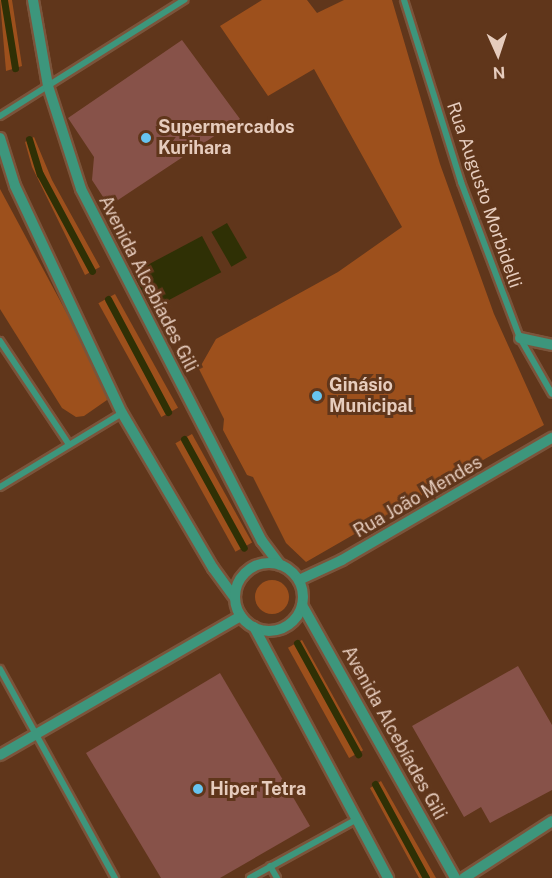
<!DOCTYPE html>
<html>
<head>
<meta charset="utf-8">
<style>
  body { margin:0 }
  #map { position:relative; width:552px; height:878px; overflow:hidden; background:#60361b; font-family:"Public Sans",sans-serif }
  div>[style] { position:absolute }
  .green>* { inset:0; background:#9d501c; transform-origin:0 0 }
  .round { border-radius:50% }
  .water>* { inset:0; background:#2f3005; transform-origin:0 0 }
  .stream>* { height:7px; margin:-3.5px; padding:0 3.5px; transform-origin:3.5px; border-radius:3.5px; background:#2f3005 }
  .building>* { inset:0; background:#875249 }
  .roads { filter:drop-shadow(2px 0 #7b543b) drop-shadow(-2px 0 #7b543b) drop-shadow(0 2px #7b543b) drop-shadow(0 -2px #7b543b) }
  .minor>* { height:6px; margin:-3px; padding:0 3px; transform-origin:3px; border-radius:3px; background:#3d967c }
  .tertiary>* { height:10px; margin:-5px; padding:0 5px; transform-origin:5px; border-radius:5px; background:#3d967c }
  .tertiary>.ring { margin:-5px; padding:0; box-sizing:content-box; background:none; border:10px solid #3d967c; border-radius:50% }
  .dots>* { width:16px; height:16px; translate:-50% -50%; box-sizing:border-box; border:3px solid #60361b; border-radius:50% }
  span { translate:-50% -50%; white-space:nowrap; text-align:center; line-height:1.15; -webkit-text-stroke:6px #60361b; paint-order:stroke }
  .poi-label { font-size:18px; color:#e6ccbd; font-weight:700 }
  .left { translate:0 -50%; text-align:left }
  .street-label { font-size:18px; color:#e6ccbd }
  .north { position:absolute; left:468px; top:24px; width:60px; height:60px; -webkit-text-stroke:4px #60361b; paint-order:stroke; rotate:177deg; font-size:16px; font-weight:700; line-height:24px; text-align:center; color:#e6ccbd }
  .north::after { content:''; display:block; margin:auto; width:21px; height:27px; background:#e6ccbd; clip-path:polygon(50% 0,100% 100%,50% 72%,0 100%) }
</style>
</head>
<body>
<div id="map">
  <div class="green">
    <i style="clip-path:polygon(0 0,12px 0,22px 66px,6px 71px)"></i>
    <i style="clip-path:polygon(262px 0,307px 0,317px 13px,344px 0,392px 0,440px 164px,494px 314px,544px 425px,306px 562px,286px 543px,253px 477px,247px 475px,223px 430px,224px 419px,199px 369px,216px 339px,338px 272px,402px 227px,314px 69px,268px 96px,220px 26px)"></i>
    <i style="clip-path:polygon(34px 137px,52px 180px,100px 267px,85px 275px,32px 167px,25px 142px)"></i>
    <i style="clip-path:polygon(0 189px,106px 386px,107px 400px,84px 416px,76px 417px,62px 408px,0 309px)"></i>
    <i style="left:115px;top:294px;width:130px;height:19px;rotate:61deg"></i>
    <i style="left:192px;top:434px;width:124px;height:19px;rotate:61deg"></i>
    <i class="round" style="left:255px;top:580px;width:34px;height:34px"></i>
    <i style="left:302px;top:640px;width:126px;height:16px;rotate:61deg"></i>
    <i style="clip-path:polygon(381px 781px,436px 878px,419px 878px,370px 788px)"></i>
  </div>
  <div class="water">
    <i style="left:227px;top:223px;width:40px;height:18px;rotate:60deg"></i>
    <i style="left:202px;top:236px;width:41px;height:80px;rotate:62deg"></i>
  </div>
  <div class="stream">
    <i style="left:4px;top:0;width:69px;rotate:80.8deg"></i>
    <i style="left:29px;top:139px;width:37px;rotate:73deg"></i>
    <i style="left:40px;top:174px;width:110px;rotate:61.8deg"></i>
    <i style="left:108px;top:299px;width:128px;rotate:62deg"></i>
    <i style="left:184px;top:439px;width:124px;rotate:61.2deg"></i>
    <i style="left:297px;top:643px;width:127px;rotate:61.2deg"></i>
    <i style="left:375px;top:784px;width:107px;rotate:61.5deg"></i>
  </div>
  <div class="building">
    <i style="clip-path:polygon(182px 40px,240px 119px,109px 206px,92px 180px,94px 157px,68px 118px)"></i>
    <i style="clip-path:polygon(518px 666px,552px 725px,552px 790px,490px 823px,481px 807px,464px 817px,412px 726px)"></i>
    <i style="clip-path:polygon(220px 673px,310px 826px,220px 878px,161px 878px,86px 753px)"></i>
  </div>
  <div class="roads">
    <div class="minor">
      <i style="left:404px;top:0;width:191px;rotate:72.6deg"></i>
      <i style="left:461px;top:182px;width:167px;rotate:69.3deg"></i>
      <i style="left:520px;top:338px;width:64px;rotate:60.3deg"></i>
      <i style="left:0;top:116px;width:218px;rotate:-32.2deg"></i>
      <i style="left:0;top:341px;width:123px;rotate:56.3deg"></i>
      <i style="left:0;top:487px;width:143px;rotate:-31.2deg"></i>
      <i style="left:0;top:669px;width:239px;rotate:61.2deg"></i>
      <i style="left:270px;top:866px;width:14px;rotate:60deg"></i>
      <i style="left:250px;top:878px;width:120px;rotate:-28.9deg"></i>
    </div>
    <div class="tertiary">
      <i style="left:33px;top:0;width:87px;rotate:80.1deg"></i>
      <i style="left:48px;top:86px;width:108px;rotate:72.2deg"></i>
      <i style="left:81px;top:189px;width:396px;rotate:62.8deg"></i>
      <i style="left:262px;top:541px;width:30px;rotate:53deg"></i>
      <i style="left:0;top:138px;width:50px;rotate:72.6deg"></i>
      <i style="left:15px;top:186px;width:251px;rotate:64.8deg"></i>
      <i style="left:122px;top:413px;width:180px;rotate:59.6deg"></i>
      <i style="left:213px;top:568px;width:37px;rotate:54deg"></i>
      <i style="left:520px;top:338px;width:33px;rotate:12deg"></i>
      <i class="ring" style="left:235px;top:563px;width:58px;height:58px"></i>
      <i style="left:299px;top:580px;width:47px;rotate:-24.9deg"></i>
      <i style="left:342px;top:560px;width:243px;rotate:-30.2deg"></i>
      <i style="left:302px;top:605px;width:313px;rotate:60.7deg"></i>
      <i style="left:254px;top:627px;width:285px;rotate:61.9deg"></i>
      <i style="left:0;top:755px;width:278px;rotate:-30deg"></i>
      <i style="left:464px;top:878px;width:105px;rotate:-32.9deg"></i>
    </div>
  </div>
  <div class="dots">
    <i style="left:146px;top:138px;background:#67c4f0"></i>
    <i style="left:317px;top:396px;background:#67c4f0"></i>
    <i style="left:198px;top:789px;background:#67c4f0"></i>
  </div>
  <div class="poi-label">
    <span class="left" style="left:158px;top:138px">Supermercados<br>Kurihara</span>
    <span class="left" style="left:329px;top:396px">Ginásio<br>Municipal</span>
    <span class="left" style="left:210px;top:789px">Hiper Tetra</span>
  </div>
  <div class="street-label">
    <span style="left:484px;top:195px;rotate:71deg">Rua Augusto Morbidelli</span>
    <span style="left:148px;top:284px;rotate:63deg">Avenida Alcebíades Gili</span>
    <span style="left:418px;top:497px;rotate:-30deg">Rua João Mendes</span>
    <span style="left:394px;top:733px;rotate:61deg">Avenida Alcebíades Gili</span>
  </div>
  <div class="north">N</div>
</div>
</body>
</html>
